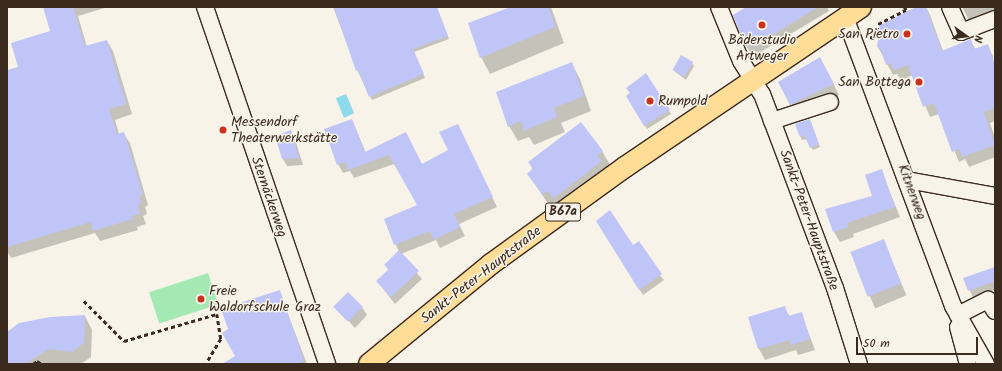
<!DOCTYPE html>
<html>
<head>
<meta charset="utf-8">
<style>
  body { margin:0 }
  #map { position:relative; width:1002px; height:371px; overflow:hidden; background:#f7f3e8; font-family:Kalam,sans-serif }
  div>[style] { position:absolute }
  .green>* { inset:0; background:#a4e8b3; transform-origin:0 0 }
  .water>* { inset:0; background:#8ddaed; transform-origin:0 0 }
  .shadow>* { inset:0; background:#0003; transform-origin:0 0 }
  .building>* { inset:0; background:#bfc5f7; transform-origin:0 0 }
  .path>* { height:2.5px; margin-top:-1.25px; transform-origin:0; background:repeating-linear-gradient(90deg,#3b2a1e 0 4px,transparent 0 7px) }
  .roads { filter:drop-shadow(1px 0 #3b2a1e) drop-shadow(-1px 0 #3b2a1e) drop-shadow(0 1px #3b2a1e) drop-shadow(0 -1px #3b2a1e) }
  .minor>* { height:16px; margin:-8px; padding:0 8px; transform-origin:8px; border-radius:8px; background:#f7f3e8 }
  .major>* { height:20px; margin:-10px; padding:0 10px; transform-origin:10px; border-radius:10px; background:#ffdd96 }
  .dots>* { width:11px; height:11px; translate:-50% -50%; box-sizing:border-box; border:2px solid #f7f3e8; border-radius:50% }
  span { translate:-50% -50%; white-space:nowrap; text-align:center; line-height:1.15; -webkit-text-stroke:3px #f7f3e8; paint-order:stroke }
  .shield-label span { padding:1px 3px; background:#f7f3e8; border:1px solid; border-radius:3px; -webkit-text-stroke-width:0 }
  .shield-label { font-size:13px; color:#3b2a1e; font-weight:700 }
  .poi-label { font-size:14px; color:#3b2a1e }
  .right { translate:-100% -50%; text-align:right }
  .left { translate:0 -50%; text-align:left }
  .street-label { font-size:14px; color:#3b2a1e }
  .frame { position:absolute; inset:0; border:8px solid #3b2a1e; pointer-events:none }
  .north { position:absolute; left:946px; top:16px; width:40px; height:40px; -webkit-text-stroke:3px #f7f3e8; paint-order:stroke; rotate:104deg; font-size:11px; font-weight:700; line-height:16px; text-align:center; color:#3b2a1e }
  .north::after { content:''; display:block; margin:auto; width:14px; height:18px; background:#3b2a1e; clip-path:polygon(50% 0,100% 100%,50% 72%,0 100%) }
  .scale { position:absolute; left:856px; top:337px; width:122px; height:18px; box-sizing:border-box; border:2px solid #3b2a1e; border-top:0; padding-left:5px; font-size:12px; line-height:14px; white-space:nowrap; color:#3b2a1e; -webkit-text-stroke:3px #f7f3e8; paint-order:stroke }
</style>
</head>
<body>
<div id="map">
  <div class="green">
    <i style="left:208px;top:273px;width:33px;height:62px;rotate:72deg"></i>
  </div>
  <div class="water">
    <i style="left:346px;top:94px;width:21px;height:11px;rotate:67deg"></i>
  </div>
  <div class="shadow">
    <i style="clip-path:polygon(44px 7px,108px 7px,78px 16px,87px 47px,107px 41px,113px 51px,132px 114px,115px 120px,119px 134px,123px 133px,130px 143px,148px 205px,145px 207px,147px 214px,143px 216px,146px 224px,137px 227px,138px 230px,100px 241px,95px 233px,11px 258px,7px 251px,7px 71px,20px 67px,51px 32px)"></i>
    <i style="clip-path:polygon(333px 7px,436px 7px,449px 39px,414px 52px,425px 78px,372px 100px,357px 70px)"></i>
    <i style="clip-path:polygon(511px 7px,551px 7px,564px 43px,490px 74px,481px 57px)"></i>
    <i style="clip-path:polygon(748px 7px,827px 7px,829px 11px,759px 53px,750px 52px,745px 44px)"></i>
    <i style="clip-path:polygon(918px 7px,926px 7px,930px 15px,943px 51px,970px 40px,976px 50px,987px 45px,993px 56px,995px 121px,990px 123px,995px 138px,995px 157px,969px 167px,965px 159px,959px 162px,939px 114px,930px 117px,913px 75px,901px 80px,897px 74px,893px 75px,878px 47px)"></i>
    <i style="clip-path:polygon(962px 7px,995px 7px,995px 11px,970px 22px)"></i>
    <i style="clip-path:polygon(692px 63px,694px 66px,686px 80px,673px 70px)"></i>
    <i style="clip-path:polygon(572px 64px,580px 79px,591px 111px,561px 123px,565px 132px,534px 145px,529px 137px,518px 141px,509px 126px)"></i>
    <i style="clip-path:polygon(826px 69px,839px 95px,797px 115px,780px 82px)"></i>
    <i style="clip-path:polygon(645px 74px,671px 114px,647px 129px,627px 96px)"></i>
    <i style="clip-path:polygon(352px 120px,366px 153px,405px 133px,422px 165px,449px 151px,462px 134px,497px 207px,459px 224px,465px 236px,440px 248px,436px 240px,401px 254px,422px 279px,395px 304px,377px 281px,389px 271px,385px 265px,399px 252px,385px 219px,419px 206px,394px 164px,354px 178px,350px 171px,343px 173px,338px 164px)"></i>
    <i style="clip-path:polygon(811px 123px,820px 147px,813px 150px,807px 139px,802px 140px,796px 125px)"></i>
    <i style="clip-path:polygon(290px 131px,295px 139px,303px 165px,287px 166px,283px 159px)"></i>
    <i style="clip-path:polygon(602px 151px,612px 168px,553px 211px,528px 174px,533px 170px,529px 162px)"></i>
    <i style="clip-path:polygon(881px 170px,900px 217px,853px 234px,854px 237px,840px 242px,834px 232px,873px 196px)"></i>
    <i style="clip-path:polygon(597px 221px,633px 246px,664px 280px,643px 295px)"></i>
    <i style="left:883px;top:240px;width:60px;height:34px;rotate:67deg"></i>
    <i style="clip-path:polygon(995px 268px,995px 290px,973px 298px,965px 279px)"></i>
    <i style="clip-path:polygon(279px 291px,307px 364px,224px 364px,236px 356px)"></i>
    <i style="clip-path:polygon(336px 307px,362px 307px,367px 315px,355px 328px)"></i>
    <i style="clip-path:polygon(784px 307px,790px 317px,801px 313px,815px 350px,798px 355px,796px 350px,765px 360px,759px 349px,750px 317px)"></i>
    <i style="clip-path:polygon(85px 316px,92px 330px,91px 357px,81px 364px,7px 364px,7px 333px)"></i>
  </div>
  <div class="building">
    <i style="clip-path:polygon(43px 7px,73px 7px,85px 46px,107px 40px,126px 104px,109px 109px,117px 134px,124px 132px,143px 194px,139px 197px,141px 203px,138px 205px,140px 214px,132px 216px,133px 219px,93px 231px,91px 222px,7px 247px,7px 70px,18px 67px,11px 43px,50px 31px)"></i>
    <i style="clip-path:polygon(334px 7px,437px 7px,448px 36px,413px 49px,424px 74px,369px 97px,358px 70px,356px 71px)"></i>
    <i style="clip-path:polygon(511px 7px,549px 7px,555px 27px,480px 58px,468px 23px)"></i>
    <i style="clip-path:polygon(746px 7px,818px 7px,755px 46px,745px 45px,733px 15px)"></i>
    <i style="clip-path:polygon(916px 7px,926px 7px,942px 51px,971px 39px,974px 49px,988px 44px,995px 65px,995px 108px,984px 112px,995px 145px,962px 157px,960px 149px,952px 152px,934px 103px,923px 107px,908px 65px,894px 70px,891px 63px,886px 65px,880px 48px,877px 47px,880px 25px)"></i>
    <i style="left:681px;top:55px;width:14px;height:17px;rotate:30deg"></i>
    <i style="clip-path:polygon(820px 57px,834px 84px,790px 105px,778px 82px)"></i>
    <i style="clip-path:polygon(572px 62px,584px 96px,554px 108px,557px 117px,524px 131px,521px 121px,508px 127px,496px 92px)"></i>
    <i style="clip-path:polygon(646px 73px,670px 110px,644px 126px,626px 96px,630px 93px,626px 88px)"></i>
    <i style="clip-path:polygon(352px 119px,365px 152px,406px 132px,422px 164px,448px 150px,439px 132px,458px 124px,493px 197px,454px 214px,460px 227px,434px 240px,430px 231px,394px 245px,384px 219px,417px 205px,389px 155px,348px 170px,345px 162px,337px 165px,324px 129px)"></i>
    <i style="clip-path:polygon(810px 119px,819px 144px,810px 148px,804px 135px,800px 137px,795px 124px)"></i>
    <i style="clip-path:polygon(581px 122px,603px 151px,597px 155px,602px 161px,554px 198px,547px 191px,543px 195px,527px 174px,533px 168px,528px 162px)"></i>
    <i style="clip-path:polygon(291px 130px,299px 158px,282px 159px,275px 136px)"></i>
    <i style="clip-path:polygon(882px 169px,895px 207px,847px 223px,849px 227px,833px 232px,825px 209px,872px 196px,865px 175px)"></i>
    <i style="clip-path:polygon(610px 210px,633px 245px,639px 241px,662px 274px,639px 290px,596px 221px)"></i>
    <i style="left:884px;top:239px;width:48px;height:36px;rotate:69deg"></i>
    <i style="clip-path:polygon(399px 250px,419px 271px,391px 297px,376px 281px,389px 269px,384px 265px)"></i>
    <i style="clip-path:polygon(995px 267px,995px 281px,968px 291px,963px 278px)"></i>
    <i style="clip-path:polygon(280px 290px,304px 361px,296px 364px,222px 364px,235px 356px,222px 333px,228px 329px,221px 309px)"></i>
    <i style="left:348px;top:292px;width:21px;height:21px;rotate:45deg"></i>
    <i style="clip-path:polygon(785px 306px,788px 316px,802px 312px,810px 339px,791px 345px,790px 340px,758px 349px,748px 317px)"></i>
    <i style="clip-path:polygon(85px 315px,84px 343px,72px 352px,49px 349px,25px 364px,7px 364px,7px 332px,19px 323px,50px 317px)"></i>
  </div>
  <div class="path">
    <i style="left:870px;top:37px;width:5px;rotate:11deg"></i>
    <i style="left:875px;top:38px;width:14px;rotate:-78deg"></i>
    <i style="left:878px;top:24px;width:31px;rotate:-27deg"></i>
    <i style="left:906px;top:10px;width:4px;rotate:-124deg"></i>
    <i style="left:84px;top:301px;width:57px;rotate:45deg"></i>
    <i style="left:124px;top:341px;width:97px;rotate:-16.2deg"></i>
    <i style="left:217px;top:314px;width:25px;rotate:81deg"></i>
    <i style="left:221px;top:339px;width:29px;rotate:121deg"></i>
    <i style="left:33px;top:364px;width:5px;rotate:-37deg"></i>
    <i style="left:37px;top:361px;width:6px;rotate:31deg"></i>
  </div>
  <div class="roads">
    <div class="minor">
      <i style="left:205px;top:7px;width:377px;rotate:71.1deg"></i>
      <i style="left:719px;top:7px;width:58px;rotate:67.8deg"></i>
      <i style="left:741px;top:61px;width:39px;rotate:58deg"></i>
      <i style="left:762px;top:94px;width:207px;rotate:69.4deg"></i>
      <i style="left:835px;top:288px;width:80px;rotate:72.5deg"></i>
      <i style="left:950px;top:7px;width:27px;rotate:66deg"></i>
      <i style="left:961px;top:32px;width:36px;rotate:-21deg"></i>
      <i style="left:845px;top:17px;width:309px;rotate:69.5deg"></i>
      <i style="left:953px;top:306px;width:67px;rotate:60.4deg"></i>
      <i style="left:772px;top:121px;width:61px;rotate:-18.1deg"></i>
      <i style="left:907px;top:180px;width:89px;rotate:10.3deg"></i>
      <i style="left:958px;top:315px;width:34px;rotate:-27deg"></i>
      <i style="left:988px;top:300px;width:13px;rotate:58deg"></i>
      <i style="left:958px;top:327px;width:38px;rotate:75deg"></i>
    </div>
    <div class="major">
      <i style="left:369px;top:364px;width:158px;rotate:-39.3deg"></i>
      <i style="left:491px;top:264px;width:165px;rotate:-35.9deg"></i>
      <i style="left:625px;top:167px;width:285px;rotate:-34.1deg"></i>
    </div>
  </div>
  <div class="dots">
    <i style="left:762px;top:25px;background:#c8321e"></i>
    <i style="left:907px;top:34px;background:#c8321e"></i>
    <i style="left:919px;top:82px;background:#c8321e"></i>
    <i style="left:650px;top:101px;background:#c8321e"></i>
    <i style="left:223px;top:130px;background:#c8321e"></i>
    <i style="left:201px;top:299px;background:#c8321e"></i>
  </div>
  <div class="shield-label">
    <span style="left:563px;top:212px">B67a</span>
  </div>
  <div class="poi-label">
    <span class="right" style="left:899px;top:34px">San Pietro</span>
    <span style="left:762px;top:48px">Bäderstudio<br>Artweger</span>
    <span class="right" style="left:911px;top:82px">San Bottega</span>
    <span class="left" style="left:658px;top:101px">Rumpold</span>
    <span class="left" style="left:231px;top:130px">Messendorf<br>Theaterwerkstätte</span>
    <span class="left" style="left:209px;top:299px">Freie<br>Waldorfschule Graz</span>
  </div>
  <div class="street-label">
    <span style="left:912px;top:192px;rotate:70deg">Kitnerweg</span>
    <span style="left:269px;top:197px;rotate:71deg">Sternäckerweg</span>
    <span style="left:809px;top:220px;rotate:70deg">Sankt-Peter-Hauptstraße</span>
    <span style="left:481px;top:275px;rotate:-38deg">Sankt-Peter-Hauptstraße</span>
  </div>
  <div class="frame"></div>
  <div class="north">N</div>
  <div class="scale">50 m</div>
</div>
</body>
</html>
